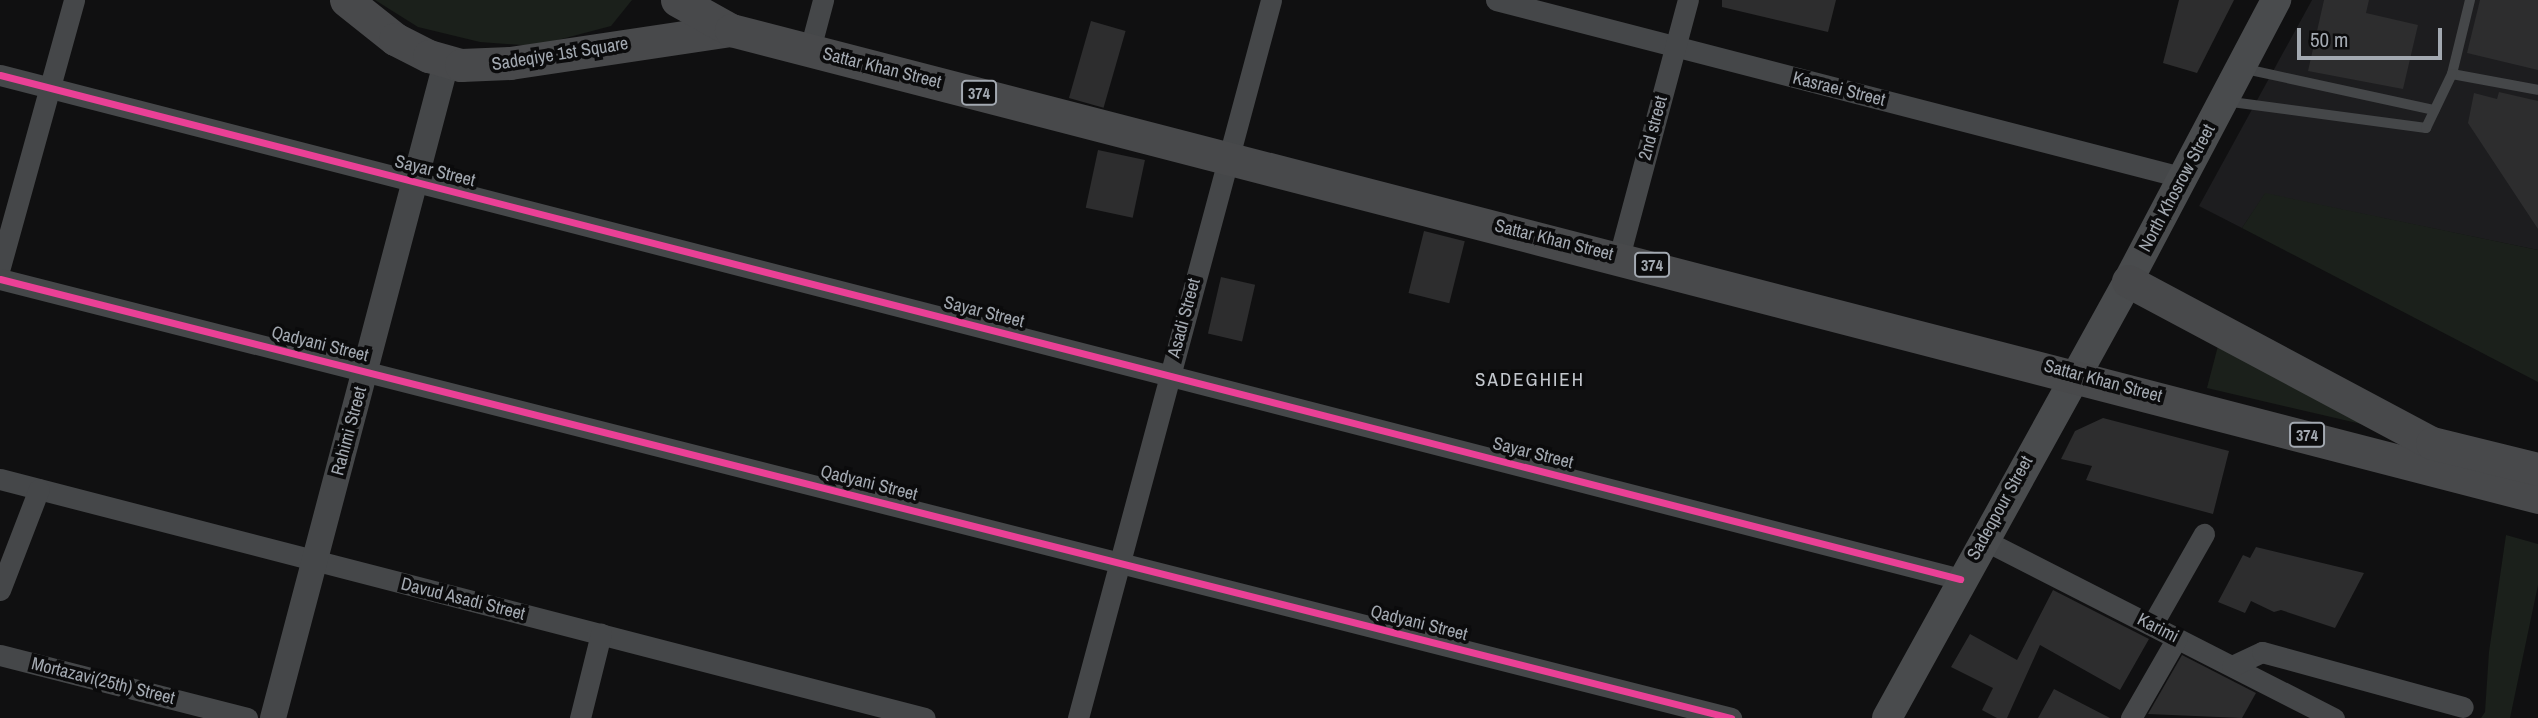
<!DOCTYPE html>
<html>
<head>
<meta charset="utf-8">
<style>
  body { margin:0 }
  #map { position:relative; width:2538px; height:718px; overflow:hidden; background:#101011; font-family:"Archivo Narrow",sans-serif }
  div>[style] { position:absolute }
  .built>* { inset:0; background:#1d1d1f }
  .green>* { inset:0; background:#1b201b }
  .building>* { inset:0; background:#2d2d2e; transform-origin:0 0 }
  .service>* { height:10px; margin:-5px; padding:0 5px; transform-origin:5px; border-radius:5px; background:#454749 }
  .minor>* { height:21px; margin:-10.5px; padding:0 10.5px; transform-origin:10.5px; border-radius:10.5px; background:#454749 }
  .tertiary>* { height:26px; margin:-13px; padding:0 13px; transform-origin:13px; border-radius:13px; background:#454749 }
  .secondary>* { height:30px; margin:-15px; padding:0 15px; transform-origin:15px; border-radius:15px; background:#494b4d }
  .primary>* { height:33px; margin:-16.5px; padding:0 16.5px; transform-origin:16.5px; border-radius:16.5px; background:#48494b }
  .cycleway>* { height:7px; margin:-3.5px; padding:0 3.5px; transform-origin:3.5px; border-radius:3.5px; background:#ea4096 }
  span { translate:-50% -50%; white-space:nowrap; text-align:center; line-height:1.15; -webkit-text-stroke:7px #0b0b0c; paint-order:stroke }
  .shield-label span { padding:2px 5px; background:#0b0b0c; border:2px solid; border-radius:5px; -webkit-text-stroke-width:0 }
  .shield-label { font-size:16px; color:#a3a9b1; font-weight:700 }
  .street-label { font-size:18px; color:#a3a9b1 }
  .neighbourhood-label { font-size:19px; color:#c3c7cd; letter-spacing:2px }
  .scale { position:absolute; left:2297px; top:28px; width:145px; height:32px; box-sizing:border-box; border:4px solid #a3a9b1; border-top:0; padding-left:9px; font-size:21px; line-height:24px; white-space:nowrap; color:#a3a9b1; -webkit-text-stroke:5px #0b0b0c; paint-order:stroke }
</style>
</head>
<body>
<div id="map">
  <div class="built">
    <i style="clip-path:polygon(2312px 0,2538px 0,2538px 250px,2265px 194px,2242px 228px,2199px 206px)"></i>
  </div>
  <div class="green">
    <i style="clip-path:polygon(375px 0,632px 0,611px 26px,535px 46px,480px 42px,418px 27px)"></i>
    <i style="clip-path:polygon(2265px 193px,2538px 250px,2538px 382px,2242px 228px)"></i>
    <i style="clip-path:polygon(2218px 346px,2370px 426px,2207px 388px)"></i>
    <i style="clip-path:polygon(2506px 535px,2538px 544px,2538px 585px,2510px 718px,2481px 718px,2485px 712px,2489px 652px)"></i>
  </div>
  <div class="building">
    <i style="clip-path:polygon(1722px 0,1836px 0,1828px 32px,1722px 7px)"></i>
    <i style="clip-path:polygon(2179px 0,2234px 0,2197px 73px,2163px 63px)"></i>
    <i style="clip-path:polygon(2324px 0,2369px 0,2366px 13px,2418px 25px,2403px 89px,2308px 71px)"></i>
    <i style="clip-path:polygon(2480px 0,2538px 0,2538px 70px,2467px 53px)"></i>
    <i style="left:1091px;top:21px;width:36px;height:80px;rotate:16deg"></i>
    <i style="clip-path:polygon(2499px 92px,2538px 101px,2538px 229px,2468px 123px,2474px 93px,2497px 99px)"></i>
    <i style="left:1098px;top:150px;width:48px;height:59px;rotate:12deg"></i>
    <i style="left:1424px;top:231px;width:42px;height:64px;rotate:14deg"></i>
    <i style="left:1221px;top:277px;width:35px;height:58px;rotate:13deg"></i>
    <i style="clip-path:polygon(2103px 418px,2229px 451px,2213px 514px,2086px 480px,2092px 466px,2061px 459px,2075px 431px)"></i>
    <i style="clip-path:polygon(2256px 547px,2364px 573px,2335px 628px,2281px 610px,2274px 612px,2251px 601px,2245px 613px,2218px 602px,2243px 555px,2250px 558px)"></i>
    <i style="clip-path:polygon(2053px 590px,2149px 639px,2120px 690px,2040px 645px,2007px 718px,1997px 718px,1982px 710px,1993px 688px,1951px 667px,1970px 634px,2017px 660px)"></i>
    <i style="clip-path:polygon(2182px 655px,2256px 693px,2242px 718px,2148px 714px)"></i>
    <i style="clip-path:polygon(2054px 689px,2079px 702px,2110px 718px,2038px 718px)"></i>
  </div>
  <div class="service">
    <i style="left:2470px;top:0;width:76px;rotate:103.7deg"></i>
    <i style="left:2452px;top:74px;width:87px;rotate:10.5deg"></i>
    <i style="left:2241px;top:68px;width:198px;rotate:12.3deg"></i>
    <i style="left:2224px;top:101px;width:204px;rotate:7.6deg"></i>
    <i style="left:2426px;top:128px;width:60px;rotate:-64.3deg"></i>
  </div>
  <div class="minor">
    <i style="left:1496px;top:0;width:707px;rotate:14.49deg"></i>
    <i style="left:810px;top:49px;width:51px;rotate:-75.1deg"></i>
    <i style="left:0;top:75px;width:2024px;rotate:14.42deg"></i>
    <i style="left:1619px;top:257px;width:266px;rotate:-75deg"></i>
    <i style="left:0;top:267px;width:277px;rotate:-74.5deg"></i>
    <i style="left:0;top:279px;width:1786px;rotate:14.23deg"></i>
    <i style="left:0;top:479px;width:955px;rotate:14.49deg"></i>
    <i style="left:1982px;top:539px;width:395px;rotate:27deg"></i>
    <i style="left:0;top:590px;width:108px;rotate:-68.9deg"></i>
    <i style="left:2152px;top:625px;width:105px;rotate:-60.3deg"></i>
    <i style="left:0;top:655px;width:255px;rotate:14.3deg"></i>
    <i style="left:2232px;top:666px;width:33px;rotate:-25deg"></i>
    <i style="left:2262px;top:652px;width:208px;rotate:15.3deg"></i>
    <i style="left:580px;top:718px;width:87px;rotate:-76deg"></i>
    <i style="left:1078px;top:718px;width:743px;rotate:-74.95deg"></i>
    <i style="left:2131px;top:718px;width:92px;rotate:-60.1deg"></i>
  </div>
  <div class="tertiary">
    <i style="left:273px;top:718px;width:677px;rotate:-75.2deg"></i>
  </div>
  <div class="secondary">
    <i style="left:1887px;top:718px;width:499px;rotate:-61.1deg"></i>
    <i style="left:2128px;top:281px;width:318px;rotate:-62.2deg"></i>
  </div>
  <div class="primary">
    <i style="left:346px;top:0;width:63px;rotate:38.5deg"></i>
    <i style="left:395px;top:39px;width:38px;rotate:27deg"></i>
    <i style="left:429px;top:56px;width:33px;rotate:16deg"></i>
    <i style="left:461px;top:65px;width:49px;rotate:-2.3deg"></i>
    <i style="left:510px;top:63px;width:223px;rotate:-8.5deg"></i>
    <i style="left:677px;top:0;width:62px;rotate:29.1deg"></i>
    <i style="left:731px;top:30px;width:1866px;rotate:14.49deg"></i>
    <i style="left:2128px;top:281px;width:344px;rotate:28.1deg"></i>
    <i style="left:2432px;top:443px;width:109px;rotate:13.8deg"></i>
  </div>
  <div class="cycleway">
    <i style="left:0;top:75px;width:2024px;rotate:14.42deg"></i>
    <i style="left:0;top:279px;width:1786px;rotate:14.23deg"></i>
  </div>
  <div class="shield-label">
    <span style="left:979px;top:93px">374</span>
    <span style="left:1652px;top:265px">374</span>
    <span style="left:2307px;top:435px">374</span>
  </div>
  <div class="street-label">
    <span style="left:560px;top:54px;rotate:-9deg">Sadeqiye 1st Square</span>
    <span style="left:882px;top:68px;rotate:14deg">Sattar Khan Street</span>
    <span style="left:1839px;top:89px;rotate:14deg">Kasraei Street</span>
    <span style="left:1653px;top:128px;rotate:-75deg">2nd street</span>
    <span style="left:435px;top:171px;rotate:14deg">Sayar Street</span>
    <span style="left:2177px;top:188px;rotate:-62deg">North Khosrow Street</span>
    <span style="left:1554px;top:240px;rotate:14deg">Sattar Khan Street</span>
    <span style="left:984px;top:312px;rotate:14deg">Sayar Street</span>
    <span style="left:1184px;top:318px;rotate:-75deg">Asadi Street</span>
    <span style="left:320px;top:344px;rotate:14deg">Qadyani Street</span>
    <span style="left:2103px;top:381px;rotate:15deg">Sattar Khan Street</span>
    <span style="left:349px;top:431px;rotate:-75deg">Rahimi Street</span>
    <span style="left:1533px;top:453px;rotate:14deg">Sayar Street</span>
    <span style="left:869px;top:483px;rotate:14deg">Qadyani Street</span>
    <span style="left:2000px;top:508px;rotate:-61deg">Sadeqpour Street</span>
    <span style="left:463px;top:599px;rotate:14deg">Davud Asadi Street</span>
    <span style="left:1419px;top:623px;rotate:14deg">Qadyani Street</span>
    <span style="left:2158px;top:628px;rotate:27deg">Karimi</span>
    <span style="left:103px;top:681px;rotate:14deg">Mortazavi(25th) Street</span>
  </div>
  <div class="neighbourhood-label">
    <span style="left:1530px;top:380px">SADEGHIEH</span>
  </div>
  <div class="scale">50 m</div>
</div>
</body>
</html>
